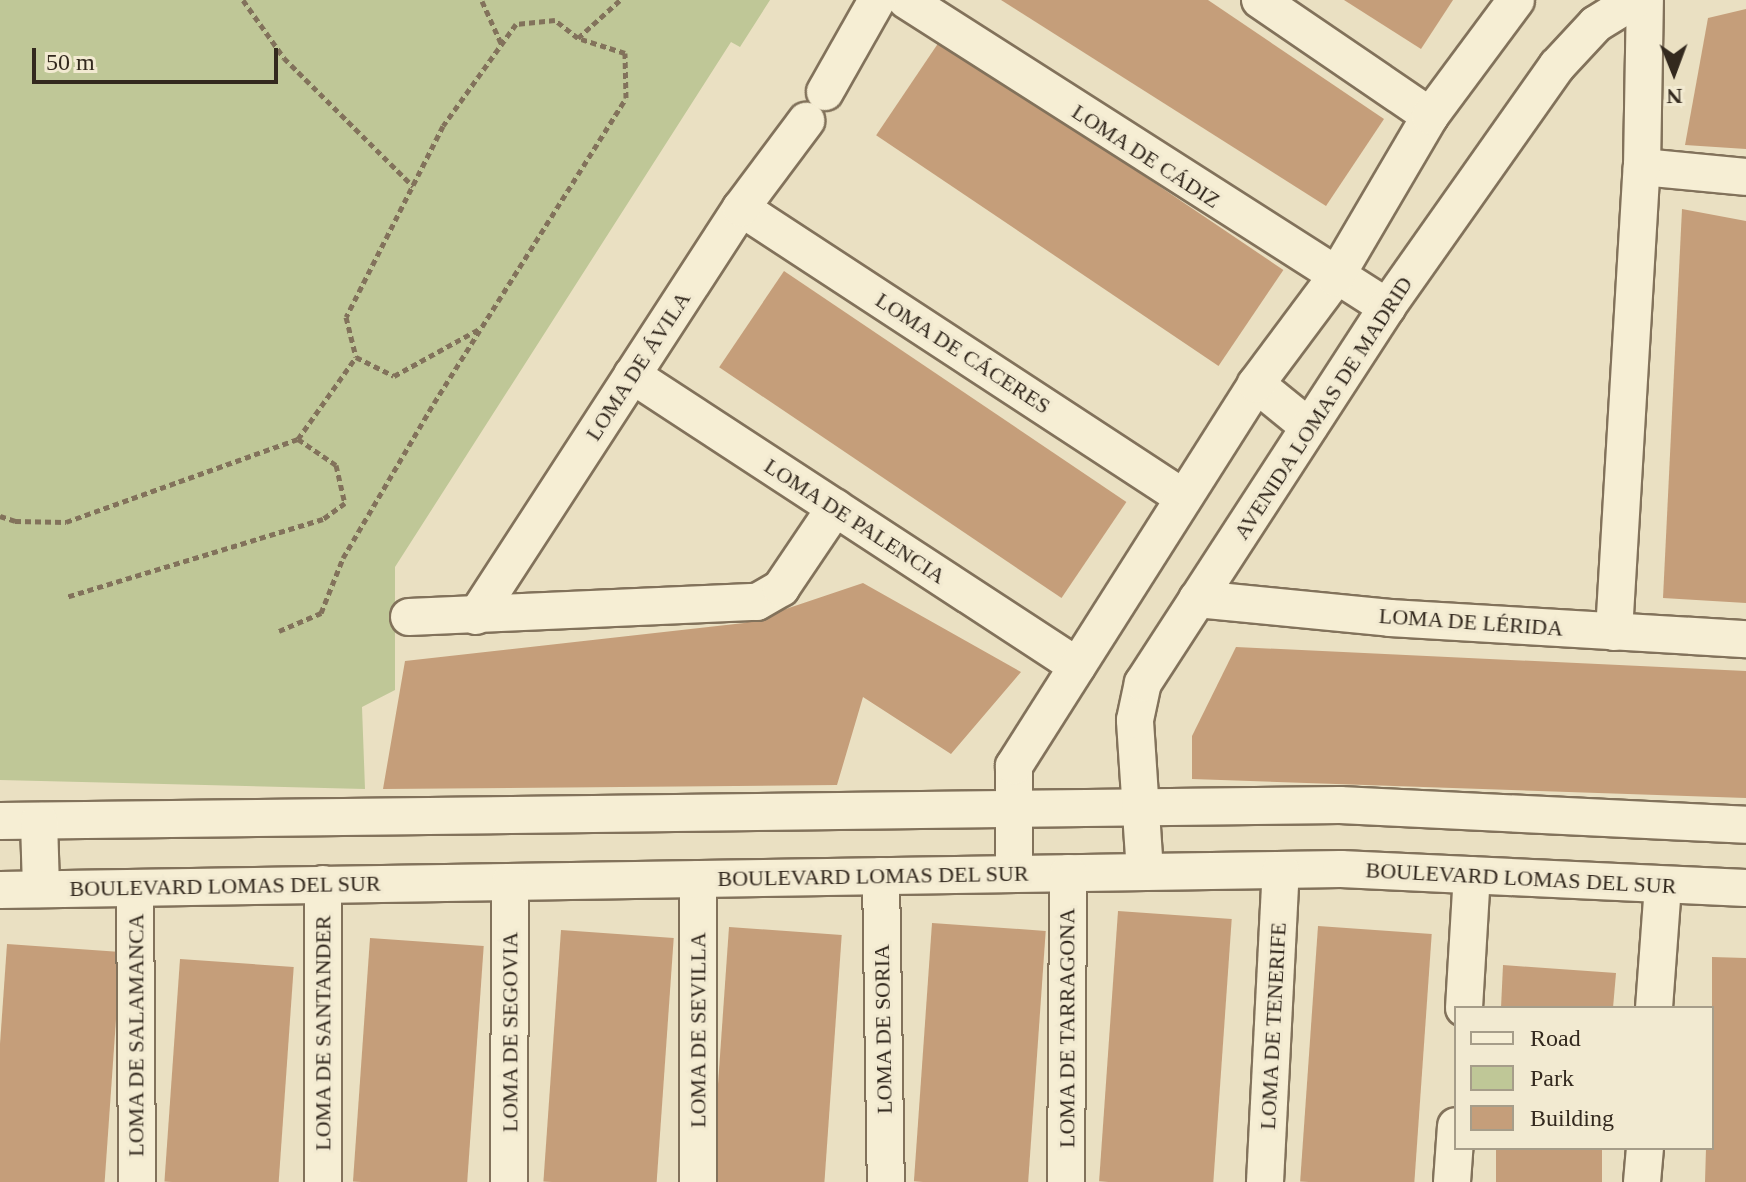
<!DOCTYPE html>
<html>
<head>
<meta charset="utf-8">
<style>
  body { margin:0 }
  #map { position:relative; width:1746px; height:1182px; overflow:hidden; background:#eae0c2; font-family:"Times New Roman",serif }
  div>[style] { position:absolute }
  .green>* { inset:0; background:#bfc797 }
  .building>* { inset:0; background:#c59e7a; transform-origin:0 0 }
  .path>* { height:5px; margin-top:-2.5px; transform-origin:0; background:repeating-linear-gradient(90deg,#82725b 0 6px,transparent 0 10px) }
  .roads { filter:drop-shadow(2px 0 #82725b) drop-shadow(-2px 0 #82725b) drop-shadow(0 2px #82725b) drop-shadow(0 -2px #82725b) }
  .minor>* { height:36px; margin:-18px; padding:0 18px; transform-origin:18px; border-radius:18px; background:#f6eed4 }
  span { translate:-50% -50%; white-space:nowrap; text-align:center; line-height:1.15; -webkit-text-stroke:6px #f2ead1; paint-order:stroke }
  .street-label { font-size:22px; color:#33291e }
  .legend { position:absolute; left:1454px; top:1006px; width:260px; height:144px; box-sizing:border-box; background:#f2ead1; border:2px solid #a69d89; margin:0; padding:10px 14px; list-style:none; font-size:24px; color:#33291e }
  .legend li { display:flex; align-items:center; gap:16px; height:40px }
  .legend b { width:40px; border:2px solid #a69d89 }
  .north { position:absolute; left:1634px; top:32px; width:80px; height:80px; -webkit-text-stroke:6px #f2ead1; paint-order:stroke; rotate:179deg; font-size:22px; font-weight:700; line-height:32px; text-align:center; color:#33291e }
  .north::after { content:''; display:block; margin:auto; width:28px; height:36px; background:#33291e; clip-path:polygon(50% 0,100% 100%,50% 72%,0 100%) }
  .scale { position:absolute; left:32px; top:48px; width:246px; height:36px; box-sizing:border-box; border:4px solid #33291e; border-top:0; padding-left:10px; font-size:24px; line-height:28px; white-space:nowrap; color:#33291e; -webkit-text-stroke:6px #f2ead1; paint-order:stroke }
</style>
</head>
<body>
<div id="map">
  <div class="green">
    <i style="clip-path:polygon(0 0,770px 0,740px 47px,731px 42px,395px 567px,395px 690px,362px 707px,365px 789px,0 780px)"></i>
  </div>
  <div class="building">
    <i style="clip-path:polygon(1001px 0,1208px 0,1384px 119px,1326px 206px)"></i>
    <i style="clip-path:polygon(1344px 0,1453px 0,1421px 49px)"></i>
    <i style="clip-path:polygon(1746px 9px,1746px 149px,1685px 145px,1708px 18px)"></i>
    <i style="left:941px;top:39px;width:413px;height:116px;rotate:34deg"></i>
    <i style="clip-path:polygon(1682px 209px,1746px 221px,1746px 603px,1663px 598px)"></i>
    <i style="left:784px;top:271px;width:413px;height:116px;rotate:34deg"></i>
    <i style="clip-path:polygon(863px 583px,1021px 672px,951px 754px,863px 697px,837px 785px,383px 789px,405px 661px,744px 623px)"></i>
    <i style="clip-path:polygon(1236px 647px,1746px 671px,1746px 798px,1192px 779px,1192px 736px)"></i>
    <i style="left:1118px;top:911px;width:114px;height:271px;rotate:4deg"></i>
    <i style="left:932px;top:923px;width:114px;height:259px;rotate:4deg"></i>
    <i style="left:1318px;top:926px;width:114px;height:256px;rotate:4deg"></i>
    <i style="left:729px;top:927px;width:113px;height:255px;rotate:4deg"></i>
    <i style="left:561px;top:930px;width:113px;height:252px;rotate:4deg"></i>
    <i style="left:370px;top:938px;width:114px;height:244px;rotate:4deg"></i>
    <i style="left:7px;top:944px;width:114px;height:238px;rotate:4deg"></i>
    <i style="clip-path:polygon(1712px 957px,1746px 958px,1746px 1182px,1705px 1182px,1706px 1148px,1712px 1148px)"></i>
    <i style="left:180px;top:959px;width:114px;height:223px;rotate:4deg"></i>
    <i style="clip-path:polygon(1503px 965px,1616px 973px,1613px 1008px,1501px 1008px)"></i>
    <i style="left:1496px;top:1148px;width:106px;height:34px"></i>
  </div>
  <div class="path">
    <i style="left:243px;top:0;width:71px;rotate:54.7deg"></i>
    <i style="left:284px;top:58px;width:182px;rotate:44.8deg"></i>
    <i style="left:482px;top:1px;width:46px;rotate:65.7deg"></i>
    <i style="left:578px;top:38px;width:57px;rotate:-42.1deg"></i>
    <i style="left:298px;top:439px;width:100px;rotate:-54.7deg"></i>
    <i style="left:0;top:516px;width:16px;rotate:18deg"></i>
    <i style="left:15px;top:521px;width:51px;rotate:1.1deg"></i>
    <i style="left:66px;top:522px;width:246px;rotate:-19.7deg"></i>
    <i style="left:298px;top:439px;width:46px;rotate:34.4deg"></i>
    <i style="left:336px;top:465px;width:39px;rotate:77deg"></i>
    <i style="left:345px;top:503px;width:27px;rotate:144deg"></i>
    <i style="left:323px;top:519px;width:268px;rotate:163.1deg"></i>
    <i style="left:279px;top:631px;width:46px;rotate:-23.2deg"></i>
    <i style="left:321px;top:613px;width:59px;rotate:-68.2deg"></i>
    <i style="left:343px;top:558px;width:180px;rotate:-59.6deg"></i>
    <i style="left:434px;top:403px;width:360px;rotate:-57.8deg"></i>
    <i style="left:626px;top:98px;width:45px;rotate:-91.3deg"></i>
    <i style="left:625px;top:53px;width:49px;rotate:-162.3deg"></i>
    <i style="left:578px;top:38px;width:29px;rotate:-142deg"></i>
    <i style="left:555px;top:20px;width:39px;rotate:174deg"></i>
    <i style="left:516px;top:24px;width:125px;rotate:125.6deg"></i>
    <i style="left:443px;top:126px;width:214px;rotate:116.9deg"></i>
    <i style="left:346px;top:317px;width:41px;rotate:76deg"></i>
    <i style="left:356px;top:357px;width:42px;rotate:26.6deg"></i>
    <i style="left:394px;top:376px;width:97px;rotate:-28.9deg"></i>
  </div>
  <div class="roads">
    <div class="minor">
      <i style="left:906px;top:0;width:571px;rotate:32.55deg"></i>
      <i style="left:1260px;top:0;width:206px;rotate:34.3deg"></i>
      <i style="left:825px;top:92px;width:106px;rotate:-60.5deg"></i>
      <i style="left:1642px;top:167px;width:104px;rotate:5.5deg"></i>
      <i style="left:741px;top:208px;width:529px;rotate:33.21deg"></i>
      <i style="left:632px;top:375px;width:532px;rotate:33.18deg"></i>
      <i style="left:1256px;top:384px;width:68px;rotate:39.1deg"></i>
      <i style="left:1197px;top:599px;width:194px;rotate:5.6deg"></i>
      <i style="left:1390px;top:618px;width:357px;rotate:3.4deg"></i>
      <i style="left:476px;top:616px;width:487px;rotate:-57deg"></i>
      <i style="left:741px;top:208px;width:109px;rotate:-53.2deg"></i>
      <i style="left:409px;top:617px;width:348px;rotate:-2.5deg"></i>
      <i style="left:757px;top:602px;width:28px;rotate:-30deg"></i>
      <i style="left:781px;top:588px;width:97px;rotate:-56deg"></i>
      <i style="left:1614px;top:632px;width:466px;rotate:-86.6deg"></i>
      <i style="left:1642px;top:167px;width:167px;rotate:-89deg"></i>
      <i style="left:0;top:821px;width:1340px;rotate:-0.68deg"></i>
      <i style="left:1340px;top:805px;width:406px;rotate:2.8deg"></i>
      <i style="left:39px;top:821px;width:68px;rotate:88.3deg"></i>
      <i style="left:1145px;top:872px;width:152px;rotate:-93.8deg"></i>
      <i style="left:1135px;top:720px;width:38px;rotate:-78deg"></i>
      <i style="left:1143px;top:683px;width:448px;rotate:-57deg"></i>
      <i style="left:1387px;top:307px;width:295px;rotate:-54.8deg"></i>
      <i style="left:1557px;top:66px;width:57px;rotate:-47.1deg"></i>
      <i style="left:1596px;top:24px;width:46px;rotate:-31.6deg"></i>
      <i style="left:1014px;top:874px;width:108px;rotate:-90deg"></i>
      <i style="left:1014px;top:766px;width:452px;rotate:-57.6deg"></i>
      <i style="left:1256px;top:384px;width:132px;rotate:-53.3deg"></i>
      <i style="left:1335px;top:278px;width:188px;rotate:-59.6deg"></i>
      <i style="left:1430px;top:116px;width:144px;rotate:-53.4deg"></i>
      <i style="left:881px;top:876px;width:306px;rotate:89.1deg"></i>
      <i style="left:698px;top:879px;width:303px;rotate:90deg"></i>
      <i style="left:323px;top:884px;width:298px;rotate:90deg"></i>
      <i style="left:135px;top:888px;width:294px;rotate:89.6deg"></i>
      <i style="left:0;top:890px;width:1341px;rotate:-0.9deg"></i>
      <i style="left:1341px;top:869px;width:405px;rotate:2.7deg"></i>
      <i style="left:1464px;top:1008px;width:133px;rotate:-86.6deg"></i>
      <i style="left:1654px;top:1008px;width:123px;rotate:-85.8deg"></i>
      <i style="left:509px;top:1182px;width:300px;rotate:-89.8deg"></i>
      <i style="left:1066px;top:1182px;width:309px;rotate:-89.6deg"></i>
      <i style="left:1265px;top:1182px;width:312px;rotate:-87.1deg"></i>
      <i style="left:1452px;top:1182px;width:56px;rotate:-85.9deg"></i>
      <i style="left:1642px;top:1182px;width:34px;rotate:-85deg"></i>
    </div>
  </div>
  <div class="street-label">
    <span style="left:1146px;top:156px;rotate:33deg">LOMA DE CÁDIZ</span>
    <span style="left:963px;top:353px;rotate:33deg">LOMA DE CÁCERES</span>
    <span style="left:638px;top:366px;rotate:-57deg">LOMA DE ÁVILA</span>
    <span style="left:1323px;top:408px;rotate:-57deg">AVENIDA LOMAS DE MADRID</span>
    <span style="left:855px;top:521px;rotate:33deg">LOMA DE PALENCIA</span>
    <span style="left:1471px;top:622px;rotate:4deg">LOMA DE LÉRIDA</span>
    <span style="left:873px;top:876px;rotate:-1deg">BOULEVARD LOMAS DEL SUR</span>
    <span style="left:1521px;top:878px;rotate:3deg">BOULEVARD LOMAS DEL SUR</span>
    <span style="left:225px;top:886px;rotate:-1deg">BOULEVARD LOMAS DEL SUR</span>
    <span style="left:1273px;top:1026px;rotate:-87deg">LOMA DE TENERIFE</span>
    <span style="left:1067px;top:1028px;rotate:-90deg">LOMA DE TARRAGONA</span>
    <span style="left:883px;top:1029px;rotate:-91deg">LOMA DE SORIA</span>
    <span style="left:698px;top:1030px;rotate:-90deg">LOMA DE SEVILLA</span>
    <span style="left:510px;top:1032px;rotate:-90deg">LOMA DE SEGOVIA</span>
    <span style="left:323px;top:1033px;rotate:-90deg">LOMA DE SANTANDER</span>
    <span style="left:136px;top:1035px;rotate:-90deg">LOMA DE SALAMANCA</span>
  </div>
  <ul class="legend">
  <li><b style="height:10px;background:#f6eed4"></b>Road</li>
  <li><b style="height:22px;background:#bfc797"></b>Park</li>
  <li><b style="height:22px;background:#c59e7a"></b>Building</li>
  </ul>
  <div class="north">N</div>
  <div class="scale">50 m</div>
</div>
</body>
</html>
